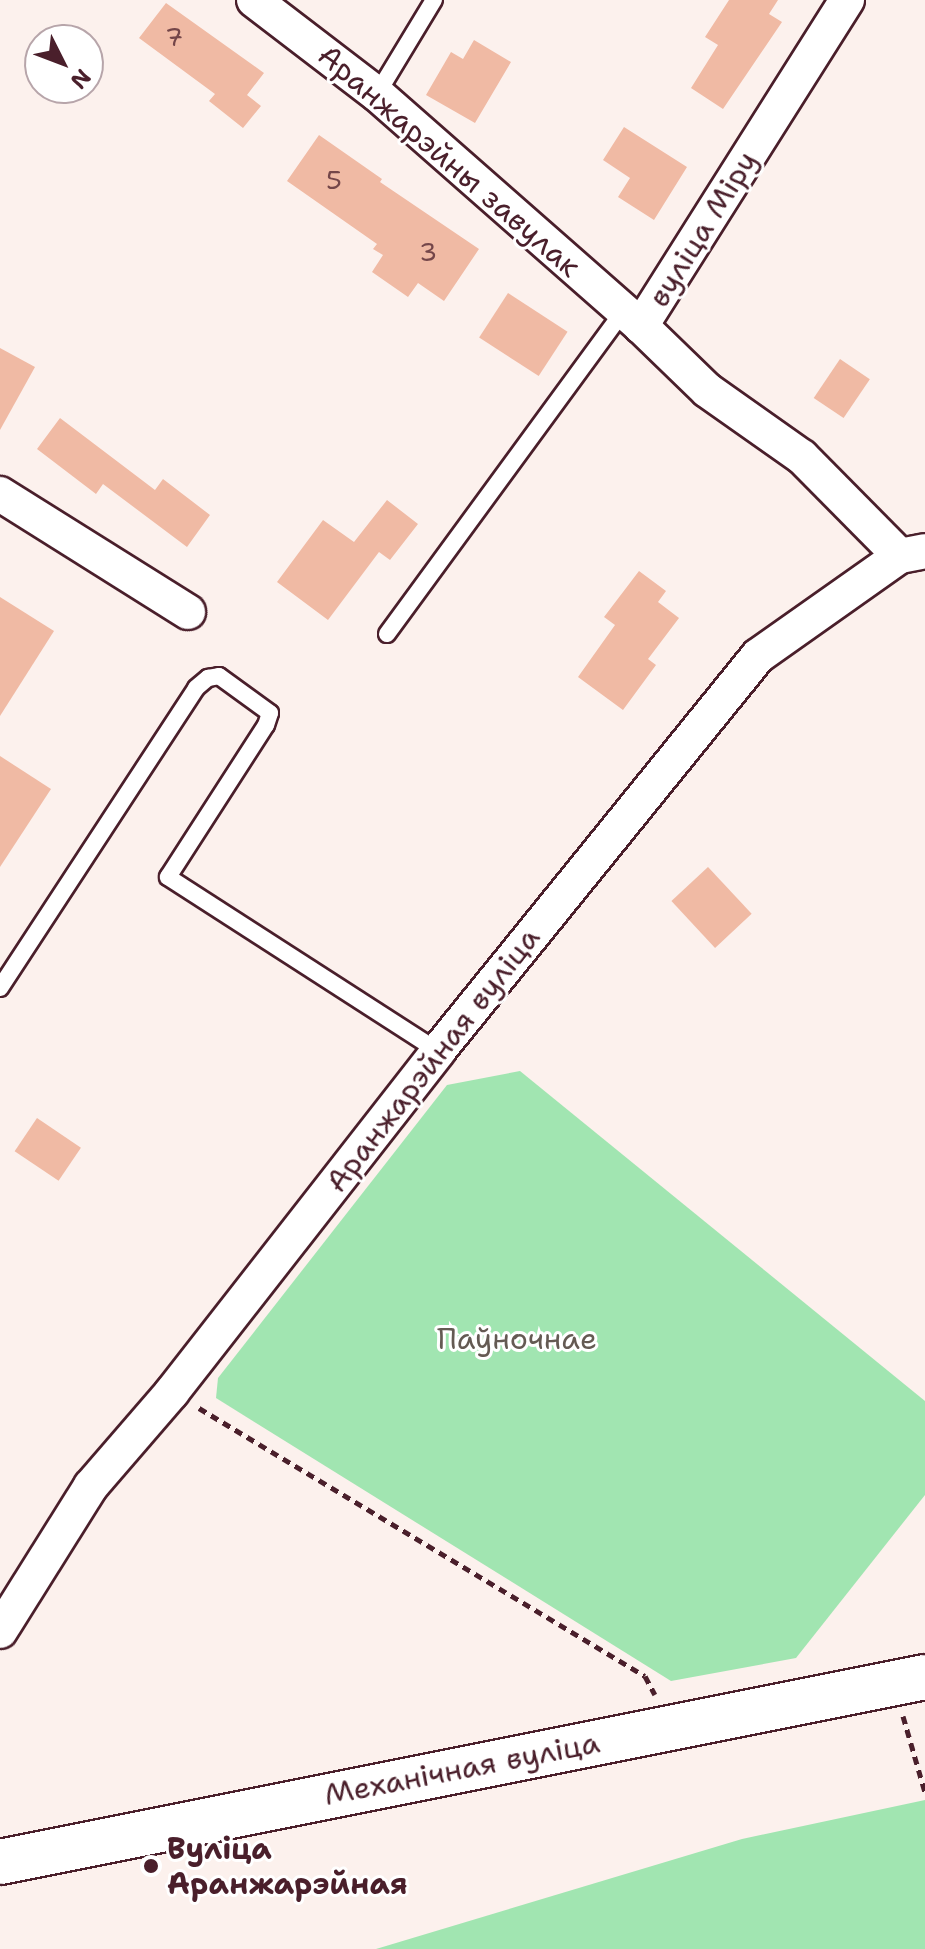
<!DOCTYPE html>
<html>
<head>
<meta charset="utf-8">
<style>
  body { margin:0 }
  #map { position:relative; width:925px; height:1949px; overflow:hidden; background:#fcf1ed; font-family:"Shantell Sans",sans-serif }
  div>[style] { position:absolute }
  .green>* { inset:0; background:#a1e5b1 }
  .building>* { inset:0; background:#f0baa4; transform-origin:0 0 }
  .path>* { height:5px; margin-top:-2.5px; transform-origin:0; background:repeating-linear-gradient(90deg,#4a1f2b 0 8px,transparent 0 14px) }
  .roads { filter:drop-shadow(2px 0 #4a1f2b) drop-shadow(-2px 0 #4a1f2b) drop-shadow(0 2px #4a1f2b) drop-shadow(0 -2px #4a1f2b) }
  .lane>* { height:16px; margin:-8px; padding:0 8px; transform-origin:8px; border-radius:8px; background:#fff }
  .street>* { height:34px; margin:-17px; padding:0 17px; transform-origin:17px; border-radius:17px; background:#fff }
  .secondary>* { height:44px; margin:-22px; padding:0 22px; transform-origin:22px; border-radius:22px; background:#fff }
  .dots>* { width:22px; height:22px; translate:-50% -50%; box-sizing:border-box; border:4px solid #fff; border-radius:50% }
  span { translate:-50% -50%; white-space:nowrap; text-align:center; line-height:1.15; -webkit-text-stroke:6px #fff; paint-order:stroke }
  .number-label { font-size:26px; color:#744649 }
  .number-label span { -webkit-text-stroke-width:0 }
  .street-label { font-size:30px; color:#4a1f2b }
  .park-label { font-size:30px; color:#645a53 }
  .poi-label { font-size:30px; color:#4a1f2b; font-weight:700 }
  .left { translate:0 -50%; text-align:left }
  .north { position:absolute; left:24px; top:24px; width:80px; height:80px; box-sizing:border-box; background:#fff; border:2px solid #b7a5aa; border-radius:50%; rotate:132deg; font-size:22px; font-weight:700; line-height:32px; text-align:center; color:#4a1f2b }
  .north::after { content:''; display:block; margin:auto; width:28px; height:36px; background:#4a1f2b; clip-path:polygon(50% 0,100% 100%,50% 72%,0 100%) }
</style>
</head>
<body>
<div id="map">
  <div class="green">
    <i style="clip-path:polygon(520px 1071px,925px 1401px,925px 1495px,796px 1658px,671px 1681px,216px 1398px,218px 1378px,447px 1085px)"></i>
    <i style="clip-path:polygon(925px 1800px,925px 1949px,376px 1949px,742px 1839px)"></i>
  </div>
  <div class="building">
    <i style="clip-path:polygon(729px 0,778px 0,769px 14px,782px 22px,723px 109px,691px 88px,718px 45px,705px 37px)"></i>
    <i style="clip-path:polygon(166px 3px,264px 73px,247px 95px,261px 106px,243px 128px,209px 101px,215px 94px,139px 38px)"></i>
    <i style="clip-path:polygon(474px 40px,511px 62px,475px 123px,426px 95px,451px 52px,463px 59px)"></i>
    <i style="clip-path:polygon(624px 127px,687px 167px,654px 220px,618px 197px,630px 178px,603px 160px)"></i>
    <i style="clip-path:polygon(319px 135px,382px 179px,380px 182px,479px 249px,444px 301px,418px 283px,408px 297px,372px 272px,383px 255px,373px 249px,377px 244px,287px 181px)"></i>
    <i style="left:508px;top:293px;width:71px;height:53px;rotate:33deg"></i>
    <i style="clip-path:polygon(0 348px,35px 367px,0 430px)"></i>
    <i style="left:840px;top:359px;width:36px;height:47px;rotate:34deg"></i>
    <i style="clip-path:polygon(60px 418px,155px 490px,163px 479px,210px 515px,187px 547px,103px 484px,96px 494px,37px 449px)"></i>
    <i style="clip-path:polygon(387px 500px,418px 524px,390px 560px,379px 552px,328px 620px,277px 582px,323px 520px,354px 542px)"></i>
    <i style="clip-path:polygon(639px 571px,666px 591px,658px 602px,679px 618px,648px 659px,656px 665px,623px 710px,578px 677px,615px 625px,604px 617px)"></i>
    <i style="clip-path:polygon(0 597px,54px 631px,0 716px)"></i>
    <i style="clip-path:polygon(0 756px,51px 789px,0 867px)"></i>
    <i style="left:708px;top:867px;width:64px;height:50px;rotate:47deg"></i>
    <i style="left:37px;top:1118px;width:53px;height:40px;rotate:34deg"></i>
  </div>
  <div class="path">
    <i style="left:199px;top:1408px;width:520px;rotate:31deg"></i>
    <i style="left:645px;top:1676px;width:21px;rotate:62deg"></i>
    <i style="left:903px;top:1716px;width:79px;rotate:73.9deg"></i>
  </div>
  <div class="roads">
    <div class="lane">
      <i style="left:377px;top:94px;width:110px;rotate:-58.8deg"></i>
      <i style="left:387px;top:634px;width:400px;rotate:-53.8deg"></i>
      <i style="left:0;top:988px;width:358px;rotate:-56.8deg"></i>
      <i style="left:196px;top:688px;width:16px;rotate:-40deg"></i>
      <i style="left:208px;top:678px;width:11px;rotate:-10deg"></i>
      <i style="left:219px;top:676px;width:63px;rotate:36deg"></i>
      <i style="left:270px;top:713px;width:13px;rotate:108deg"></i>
      <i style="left:266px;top:725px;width:181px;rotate:122.8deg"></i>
      <i style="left:168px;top:877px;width:321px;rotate:32.8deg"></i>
    </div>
    <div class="street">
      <i style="left:254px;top:0;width:155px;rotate:37.4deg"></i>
      <i style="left:377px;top:94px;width:351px;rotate:41.3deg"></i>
      <i style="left:847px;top:0;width:386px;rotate:122.3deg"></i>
      <i style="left:641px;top:326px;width:92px;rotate:44.1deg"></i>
      <i style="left:707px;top:390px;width:116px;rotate:35.2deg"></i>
      <i style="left:802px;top:457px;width:139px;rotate:45.3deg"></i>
      <i style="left:0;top:494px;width:222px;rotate:32.1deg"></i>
      <i style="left:0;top:1631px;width:171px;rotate:-57.9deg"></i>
      <i style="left:91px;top:1486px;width:124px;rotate:-49.2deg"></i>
      <i style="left:172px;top:1392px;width:432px;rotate:-52deg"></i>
      <i style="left:438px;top:1051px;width:508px;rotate:-50.99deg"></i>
      <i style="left:758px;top:656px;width:174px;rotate:-35.2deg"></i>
      <i style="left:900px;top:556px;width:25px;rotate:-11deg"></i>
    </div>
    <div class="secondary">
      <i style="left:0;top:1862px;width:943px;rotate:-11.31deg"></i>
    </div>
  </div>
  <div class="dots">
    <i style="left:151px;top:1866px;background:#4a1f2b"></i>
  </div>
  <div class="number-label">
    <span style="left:174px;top:37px">7</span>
    <span style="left:334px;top:180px">5</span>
    <span style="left:428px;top:252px">3</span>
  </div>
  <div class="street-label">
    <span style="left:449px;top:161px;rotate:41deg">Аранжарэйны завулак</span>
    <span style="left:703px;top:229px;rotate:-58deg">вуліца Міру</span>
    <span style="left:433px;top:1060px;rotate:-52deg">Аранжарэйная вуліца</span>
    <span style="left:462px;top:1769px;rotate:-11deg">Механічная вуліца</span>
  </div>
  <div class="park-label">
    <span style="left:517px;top:1339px">Паўночнае</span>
  </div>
  <div class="poi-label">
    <span class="left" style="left:167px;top:1866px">Вуліца<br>Аранжарэйная</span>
  </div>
  <div class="north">N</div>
</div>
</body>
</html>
